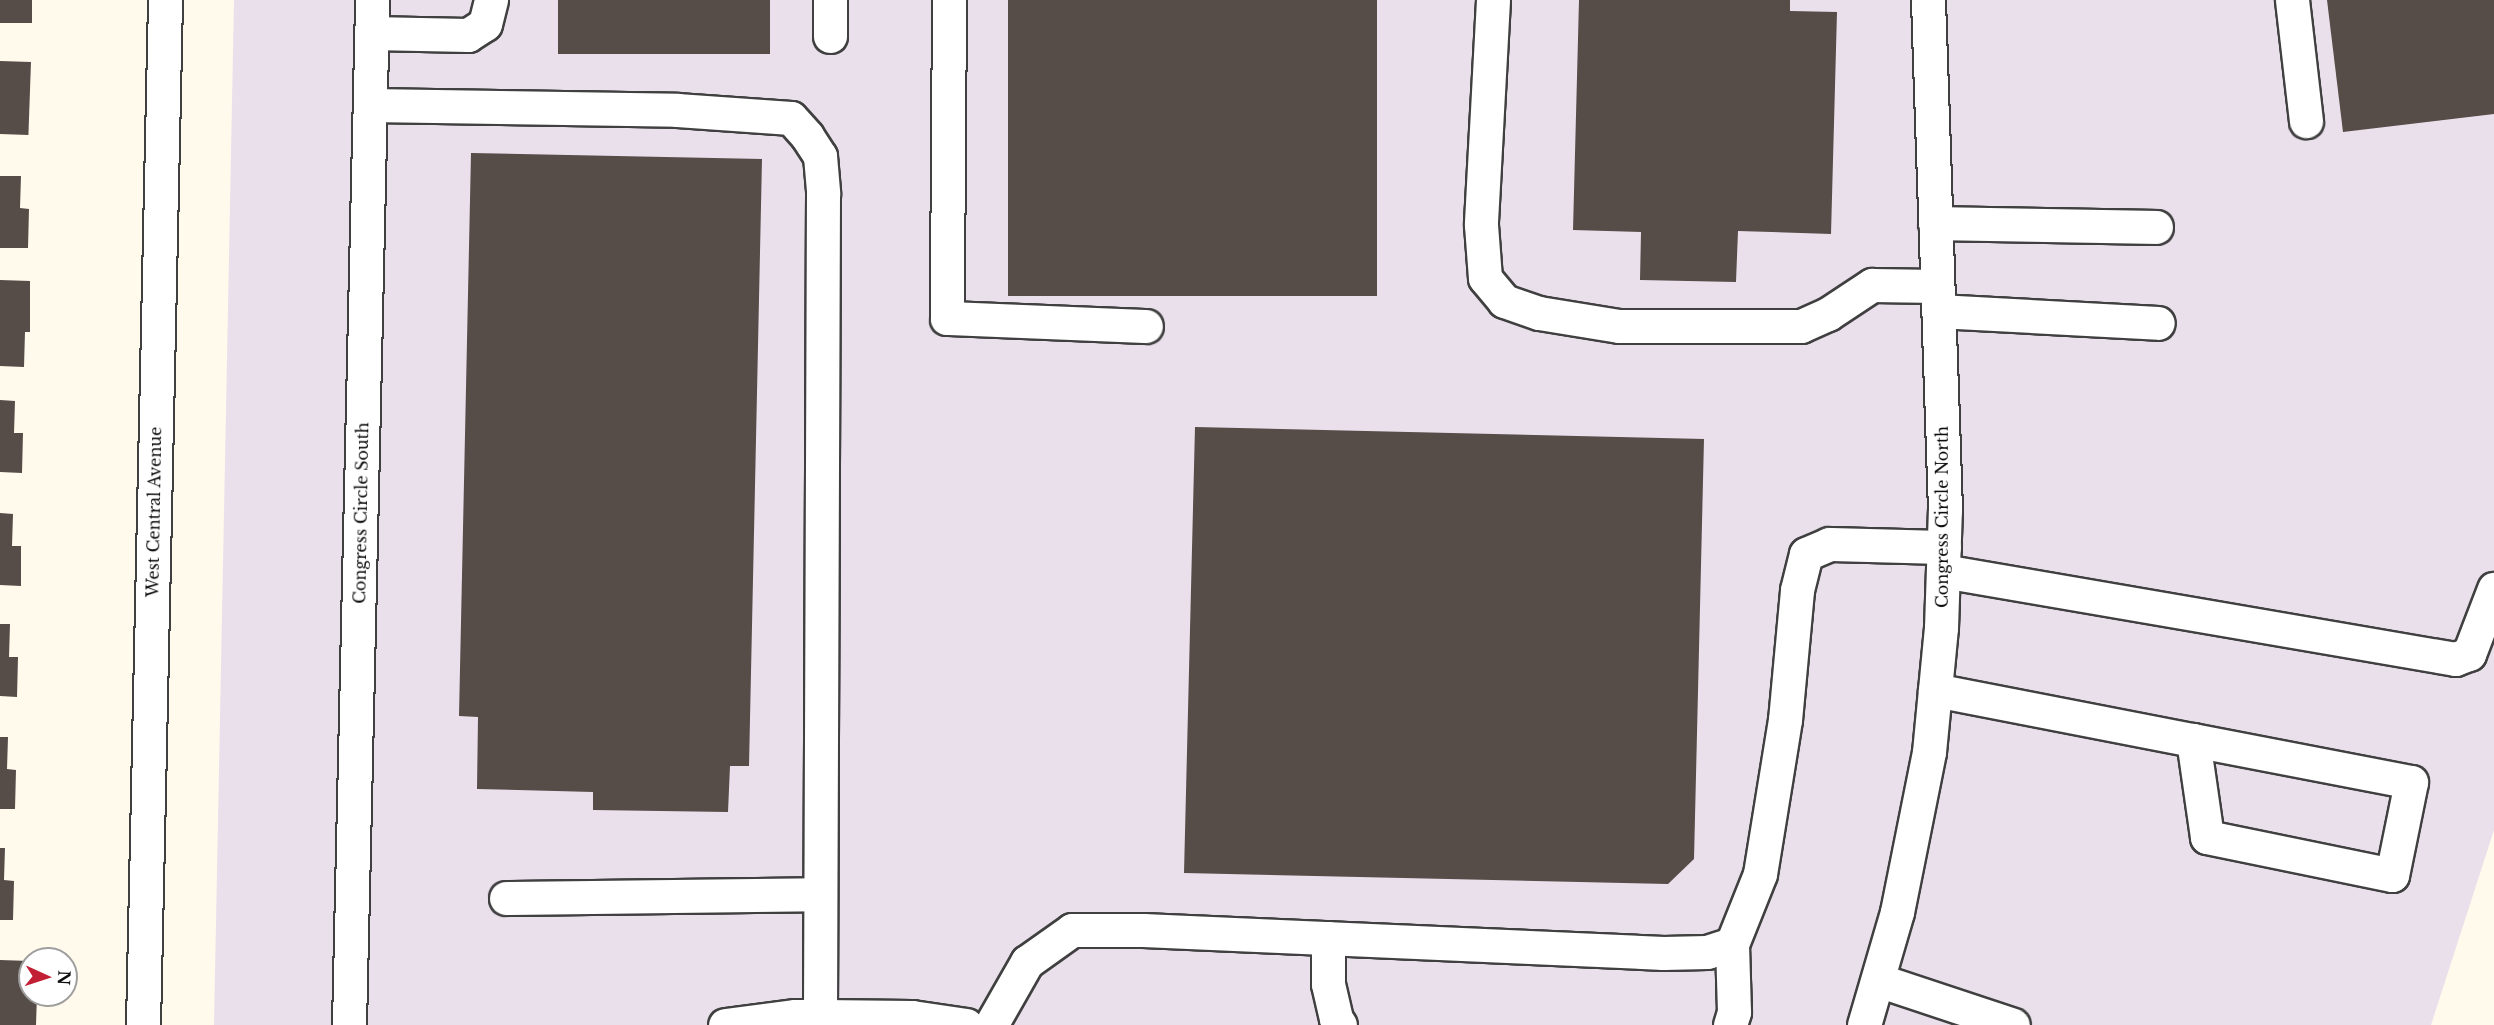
<!DOCTYPE html>
<html>
<head>
<meta charset="utf-8">
<style>
  body { margin:0 }
  #map { position:relative; width:2494px; height:1025px; overflow:hidden; background:#fffaec; font-family:"Libre Baskerville",serif }
  div>[style] { position:absolute }
  .industrial>* { inset:0; background:#eae0ec }
  .building>* { inset:0; background:#564c48; transform-origin:0 0 }
  .roads { filter:drop-shadow(2px 0 #404040) drop-shadow(-2px 0 #404040) drop-shadow(0 2px #404040) drop-shadow(0 -2px #404040) }
  .minor>* { height:33px; margin:-16.5px; padding:0 16.5px; transform-origin:16.5px; border-radius:16.5px; background:#fff }
  span { translate:-50% -50%; white-space:nowrap; text-align:center; line-height:1.15; -webkit-text-stroke:6px #fff; paint-order:stroke }
  .street-label { font-size:16px; color:#0d0d0d }
  .north { position:absolute; left:18px; top:947px; width:60px; height:60px; box-sizing:border-box; background:#fff; border:2px solid #9e9e9e; border-radius:50%; rotate:93deg; font-size:16px; font-weight:700; line-height:24px; text-align:center; color:#0d0d0d }
  .north::after { content:''; display:block; margin:auto; width:21px; height:27px; background:#c21f35; clip-path:polygon(50% 0,100% 100%,50% 72%,0 100%) }
</style>
</head>
<body>
<div id="map">
  <div class="industrial">
    <i style="clip-path:polygon(234px 0,2494px 0,2494px 830px,2431px 1025px,214px 1025px)"></i>
  </div>
  <div class="building">
    <i style="left:0;top:0;width:32px;height:23px"></i>
    <i style="left:558px;top:0;width:212px;height:54px"></i>
    <i style="left:1008px;top:0;width:369px;height:296px"></i>
    <i style="clip-path:polygon(1579px 0,1790px 0,1790px 11px,1837px 12px,1831px 234px,1738px 231px,1736px 282px,1640px 280px,1641px 232px,1573px 230px)"></i>
    <i style="clip-path:polygon(2327px 0,2494px 0,2494px 114px,2343px 132px)"></i>
    <i style="left:0;top:61px;width:31px;height:73px;rotate:2deg"></i>
    <i style="clip-path:polygon(471px 153px,762px 159px,749px 766px,730px 766px,728px 812px,593px 810px,593px 792px,477px 789px,478px 717px,459px 716px)"></i>
    <i style="clip-path:polygon(0 176px,21px 176px,20px 208px,29px 209px,28px 248px,0 248px)"></i>
    <i style="clip-path:polygon(0 280px,30px 281px,30px 332px,25px 332px,24px 367px,0 366px)"></i>
    <i style="clip-path:polygon(0 400px,15px 401px,14px 433px,23px 433px,22px 473px,0 472px)"></i>
    <i style="clip-path:polygon(1195px 427px,1704px 439px,1694px 859px,1668px 884px,1184px 873px)"></i>
    <i style="clip-path:polygon(0 513px,13px 514px,12px 546px,21px 546px,21px 586px,0 585px)"></i>
    <i style="clip-path:polygon(0 624px,10px 624px,9px 657px,18px 657px,17px 697px,0 696px)"></i>
    <i style="clip-path:polygon(0 737px,8px 737px,7px 769px,16px 770px,15px 809px,0 809px)"></i>
    <i style="clip-path:polygon(0 848px,5px 848px,4px 880px,14px 881px,13px 920px,0 920px)"></i>
    <i style="clip-path:polygon(0 960px,30px 961px,30px 995px,37px 995px,36px 1025px,0 1025px)"></i>
  </div>
  <div class="roads">
    <div class="minor">
      <i style="left:949px;top:0;width:318px;rotate:90.4deg"></i>
      <i style="left:947px;top:318px;width:199px;rotate:2.3deg"></i>
      <i style="left:1493px;top:0;width:225px;rotate:93.1deg"></i>
      <i style="left:1481px;top:225px;width:53px;rotate:85.7deg"></i>
      <i style="left:1485px;top:278px;width:30px;rotate:50deg"></i>
      <i style="left:1504px;top:301px;width:37px;rotate:19deg"></i>
      <i style="left:1539px;top:313px;width:81px;rotate:9.2deg"></i>
      <i style="left:1619px;top:326px;width:182px"></i>
      <i style="left:1801px;top:326px;width:30px;rotate:-24deg"></i>
      <i style="left:1828px;top:314px;width:53px;rotate:-33.4deg"></i>
      <i style="left:1872px;top:285px;width:65px;rotate:0.9deg"></i>
      <i style="left:2292px;top:0;width:122px;rotate:83.4deg"></i>
      <i style="left:371px;top:33px;width:97px;rotate:1.2deg"></i>
      <i style="left:468px;top:35px;width:20px;rotate:-33deg"></i>
      <i style="left:485px;top:24px;width:25px;rotate:-76deg"></i>
      <i style="left:830px;top:36px;width:36px;rotate:-90deg"></i>
      <i style="left:370px;top:105px;width:307px;rotate:0.9deg"></i>
      <i style="left:677px;top:110px;width:114px;rotate:4deg"></i>
      <i style="left:791px;top:118px;width:24px;rotate:48deg"></i>
      <i style="left:807px;top:136px;width:24px;rotate:57deg"></i>
      <i style="left:820px;top:156px;width:38px;rotate:85deg"></i>
      <i style="left:823px;top:194px;width:822px;rotate:90.21deg"></i>
      <i style="left:1935px;top:223px;width:221px;rotate:1deg"></i>
      <i style="left:1938px;top:311px;width:220px;rotate:3.1deg"></i>
      <i style="left:1943px;top:571px;width:520px;rotate:9.75deg"></i>
      <i style="left:2455px;top:659px;width:15px;rotate:-20deg"></i>
      <i style="left:2469px;top:654px;width:70px;rotate:-69deg"></i>
      <i style="left:1935px;top:690px;width:263px;rotate:11deg"></i>
      <i style="left:2193px;top:740px;width:222px;rotate:10.9deg"></i>
      <i style="left:2411px;top:782px;width:95px;rotate:101.5deg"></i>
      <i style="left:2392px;top:875px;width:189px;rotate:-168.4deg"></i>
      <i style="left:2207px;top:837px;width:98px;rotate:-98.2deg"></i>
      <i style="left:506px;top:898px;width:314px;rotate:-0.7deg"></i>
      <i style="left:1328px;top:938px;width:46px;rotate:90deg"></i>
      <i style="left:1328px;top:984px;width:36px;rotate:77deg"></i>
      <i style="left:1336px;top:1019px;width:7px;rotate:56deg"></i>
      <i style="left:1878px;top:980px;width:142px;rotate:18.4deg"></i>
      <i style="left:143px;top:1025px;width:1025px;rotate:-88.77deg"></i>
      <i style="left:349px;top:1025px;width:1025px;rotate:-88.71deg"></i>
      <i style="left:725px;top:1025px;width:71px;rotate:-7.3deg"></i>
      <i style="left:795px;top:1016px;width:25px"></i>
      <i style="left:820px;top:1016px;width:92px;rotate:0.6deg"></i>
      <i style="left:912px;top:1017px;width:55px;rotate:8.4deg"></i>
      <i style="left:991px;top:1025px;width:73px;rotate:-60.3deg"></i>
      <i style="left:1027px;top:962px;width:55px;rotate:-35.4deg"></i>
      <i style="left:1072px;top:930px;width:71px"></i>
      <i style="left:1143px;top:930px;width:521px;rotate:2.53deg"></i>
      <i style="left:1663px;top:953px;width:44px;rotate:-1.3deg"></i>
      <i style="left:1707px;top:952px;width:26px;rotate:-18deg"></i>
      <i style="left:1732px;top:944px;width:75px;rotate:-68.2deg"></i>
      <i style="left:1760px;top:874px;width:156px;rotate:-80.8deg"></i>
      <i style="left:1785px;top:720px;width:131px;rotate:-84.7deg"></i>
      <i style="left:1797px;top:590px;width:37px;rotate:-76deg"></i>
      <i style="left:1806px;top:554px;width:25px;rotate:-23deg"></i>
      <i style="left:1829px;top:544px;width:115px;rotate:1.5deg"></i>
      <i style="left:1730px;top:1025px;width:14px;rotate:-73deg"></i>
      <i style="left:1734px;top:1012px;width:68px;rotate:-91.7deg"></i>
      <i style="left:1864px;top:1025px;width:118px;rotate:-73.7deg"></i>
      <i style="left:1897px;top:912px;width:163px;rotate:-78.7deg"></i>
      <i style="left:1929px;top:752px;width:125px;rotate:-84.5deg"></i>
      <i style="left:1941px;top:628px;width:118px;rotate:-88.1deg"></i>
      <i style="left:1945px;top:510px;width:510px;rotate:-91.91deg"></i>
    </div>
  </div>
  <div class="street-label">
    <span style="left:154px;top:512px;rotate:-89deg">West Central Avenue</span>
    <span style="left:361px;top:513px;rotate:-89deg">Congress Circle South</span>
    <span style="left:1942px;top:517px;rotate:-90deg">Congress Circle North</span>
  </div>
  <div class="north">N</div>
</div>
</body>
</html>
